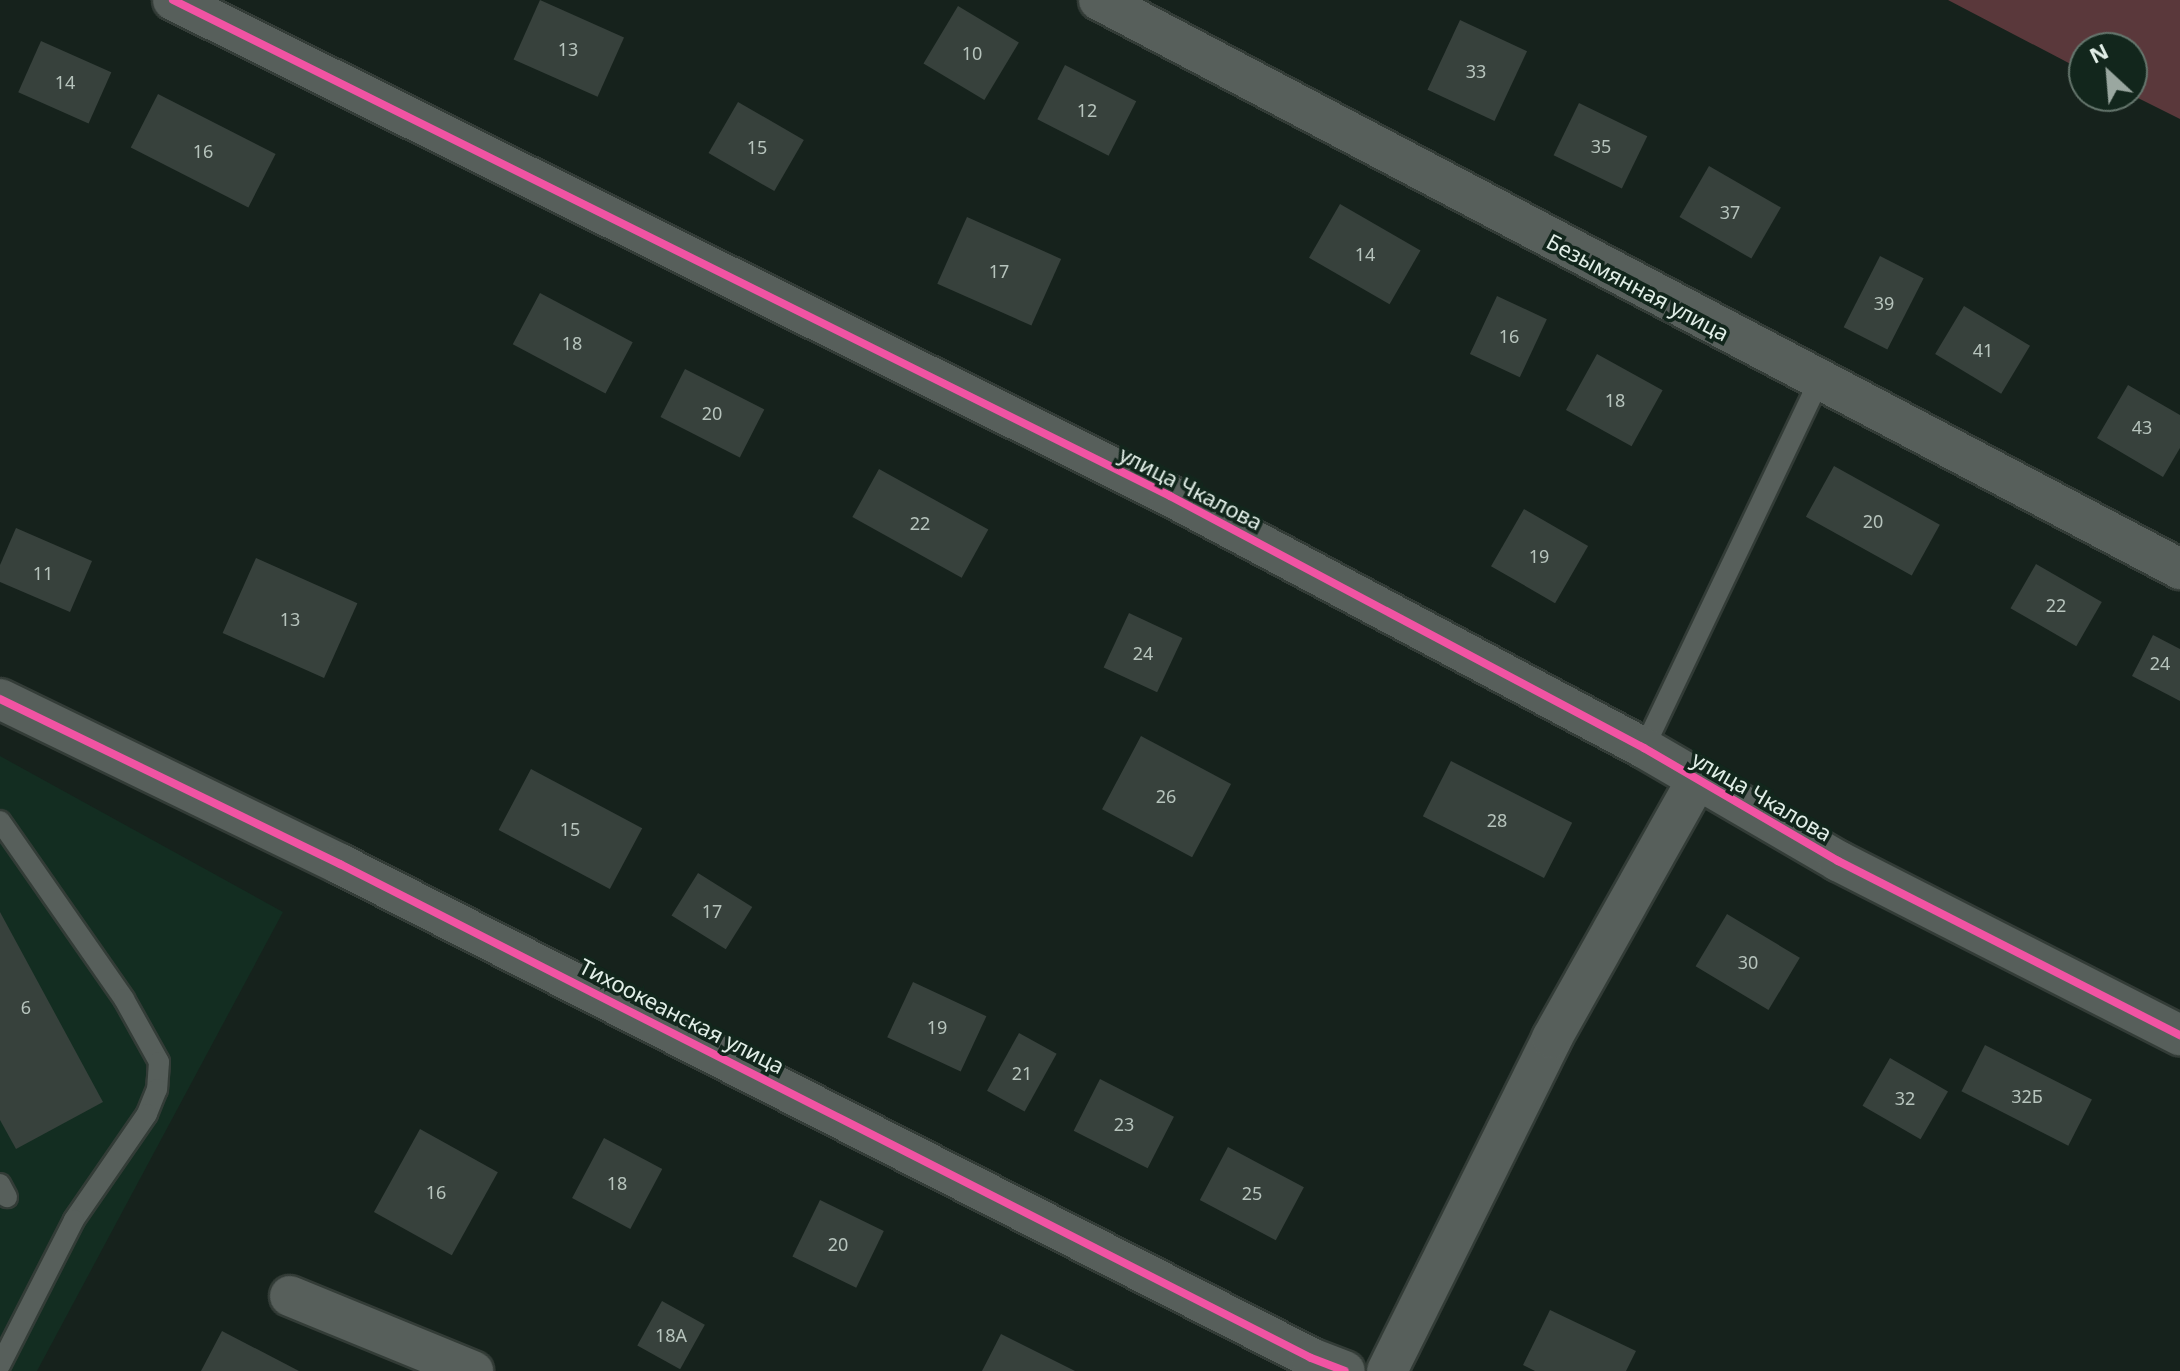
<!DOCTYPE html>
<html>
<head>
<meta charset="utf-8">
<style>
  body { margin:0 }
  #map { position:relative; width:2180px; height:1371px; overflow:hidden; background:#16221c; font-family:"Noto Sans",sans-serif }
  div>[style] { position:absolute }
  .built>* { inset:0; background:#132d21 }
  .green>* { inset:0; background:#5a383b }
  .building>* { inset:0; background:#37413c; transform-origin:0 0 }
  .roads { filter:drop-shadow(2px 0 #333c37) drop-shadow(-2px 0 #333c37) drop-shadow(0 2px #333c37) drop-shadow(0 -2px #333c37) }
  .lane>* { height:20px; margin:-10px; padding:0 10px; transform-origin:10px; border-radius:10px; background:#575f5b }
  .street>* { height:40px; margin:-20px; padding:0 20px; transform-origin:20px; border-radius:20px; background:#575f5b }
  .cycleway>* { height:8px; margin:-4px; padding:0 4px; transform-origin:4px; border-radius:4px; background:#f153a3 }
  span { translate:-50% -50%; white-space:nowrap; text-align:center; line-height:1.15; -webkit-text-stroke:7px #12261c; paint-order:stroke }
  .number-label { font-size:18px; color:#b6c3bc }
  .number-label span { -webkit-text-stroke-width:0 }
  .street-label { font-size:22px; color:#e1eee7 }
  .north { position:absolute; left:2068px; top:32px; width:80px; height:80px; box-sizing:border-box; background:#12261c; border:2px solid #65766d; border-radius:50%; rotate:334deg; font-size:22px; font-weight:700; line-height:32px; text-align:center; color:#e1eee7 }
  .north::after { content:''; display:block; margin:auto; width:28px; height:36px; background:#9aa7a0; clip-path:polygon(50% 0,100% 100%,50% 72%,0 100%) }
</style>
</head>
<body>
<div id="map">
  <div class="built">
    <i style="clip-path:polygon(0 756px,283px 912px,37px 1371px,0 1371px)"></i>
  </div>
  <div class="green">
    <i style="clip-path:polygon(1948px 0,2180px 0,2180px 119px,2132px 95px,2132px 48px,2084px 48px,2084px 71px)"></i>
  </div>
  <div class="building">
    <i style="left:540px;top:0;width:92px;height:65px;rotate:24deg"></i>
    <i style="left:958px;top:6px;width:71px;height:67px;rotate:31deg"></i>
    <i style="left:1460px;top:20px;width:74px;height:77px;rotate:25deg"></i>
    <i style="left:41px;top:41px;width:77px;height:56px;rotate:24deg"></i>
    <i style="left:1065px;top:65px;width:80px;height:61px;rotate:27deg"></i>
    <i style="left:158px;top:94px;width:132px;height:60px;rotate:27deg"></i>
    <i style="left:738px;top:102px;width:76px;height:59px;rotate:30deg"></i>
    <i style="left:1579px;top:103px;width:76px;height:58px;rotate:26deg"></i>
    <i style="left:1709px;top:166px;width:83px;height:59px;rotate:30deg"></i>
    <i style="left:1340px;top:204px;width:93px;height:62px;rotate:30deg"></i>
    <i style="left:967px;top:217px;width:103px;height:73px;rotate:24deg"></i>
    <i style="left:1880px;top:256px;width:49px;height:80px;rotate:27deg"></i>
    <i style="left:540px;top:293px;width:105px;height:58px;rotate:28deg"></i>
    <i style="left:1497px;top:296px;width:55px;height:64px;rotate:25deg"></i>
    <i style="left:1964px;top:306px;width:77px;height:56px;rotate:31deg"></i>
    <i style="left:1597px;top:354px;width:75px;height:64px;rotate:29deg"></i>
    <i style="left:685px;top:369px;width:89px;height:54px;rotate:27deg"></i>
    <i style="clip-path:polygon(2128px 385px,2180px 415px,2180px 448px,2163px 477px,2097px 438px)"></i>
    <i style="left:1834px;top:466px;width:121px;height:58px;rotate:29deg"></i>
    <i style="left:879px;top:469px;width:125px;height:55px;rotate:29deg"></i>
    <i style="left:1524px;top:509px;width:74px;height:66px;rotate:30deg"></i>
    <i style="clip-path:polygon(16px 528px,92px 561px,70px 612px,0 582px,0 565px)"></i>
    <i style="left:256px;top:558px;width:111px;height:82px;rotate:24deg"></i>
    <i style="left:2036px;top:564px;width:76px;height:51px;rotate:30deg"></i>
    <i style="left:1129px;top:613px;width:59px;height:60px;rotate:25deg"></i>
    <i style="clip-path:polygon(2153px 635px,2180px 649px,2180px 701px,2132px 676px)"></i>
    <i style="left:1141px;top:736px;width:102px;height:83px;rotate:28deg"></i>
    <i style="left:1451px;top:761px;width:136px;height:62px;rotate:27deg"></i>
    <i style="left:531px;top:769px;width:126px;height:69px;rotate:28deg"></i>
    <i style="left:698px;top:873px;width:64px;height:50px;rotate:32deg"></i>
    <i style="clip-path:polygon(0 912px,103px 1102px,16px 1149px,0 1120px)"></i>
    <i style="left:1727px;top:914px;width:85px;height:61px;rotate:31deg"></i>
    <i style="left:913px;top:982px;width:81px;height:61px;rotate:25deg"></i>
    <i style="left:1019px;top:1033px;width:43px;height:66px;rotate:29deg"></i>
    <i style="left:1985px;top:1045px;width:120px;height:52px;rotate:27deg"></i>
    <i style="left:1890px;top:1058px;width:67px;height:55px;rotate:30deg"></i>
    <i style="left:1100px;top:1079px;width:83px;height:58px;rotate:27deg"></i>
    <i style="left:420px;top:1129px;width:89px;height:95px;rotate:29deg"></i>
    <i style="left:604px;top:1138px;width:66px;height:68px;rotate:28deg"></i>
    <i style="left:1228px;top:1147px;width:86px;height:60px;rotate:28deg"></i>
    <i style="left:820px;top:1200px;width:71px;height:63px;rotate:26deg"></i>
    <i style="left:662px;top:1301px;width:49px;height:51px;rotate:29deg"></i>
    <i style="clip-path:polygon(1550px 1310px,1636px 1351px,1626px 1371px,1535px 1371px,1523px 1365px)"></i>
    <i style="clip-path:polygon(222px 1331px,299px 1371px,201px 1371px)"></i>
    <i style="clip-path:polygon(1001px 1334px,1075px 1371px,982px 1371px)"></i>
  </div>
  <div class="roads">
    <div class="lane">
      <i style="left:1644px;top:748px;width:404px;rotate:-64.5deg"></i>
      <i style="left:0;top:821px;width:217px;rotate:55.1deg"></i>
      <i style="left:124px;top:999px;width:72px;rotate:60.9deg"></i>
      <i style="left:159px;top:1062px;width:27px;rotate:94deg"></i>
      <i style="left:157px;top:1089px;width:27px;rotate:112deg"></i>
      <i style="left:147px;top:1114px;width:129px;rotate:124.6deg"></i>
      <i style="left:74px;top:1220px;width:163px;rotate:117deg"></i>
      <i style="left:0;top:1184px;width:15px;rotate:62deg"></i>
    </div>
    <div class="street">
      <i style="left:173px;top:0;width:1114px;rotate:26.45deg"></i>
      <i style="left:1170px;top:496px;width:537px;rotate:28deg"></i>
      <i style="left:1644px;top:748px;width:225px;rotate:30.2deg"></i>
      <i style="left:1838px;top:861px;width:384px;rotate:27deg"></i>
      <i style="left:1099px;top:0;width:1222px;rotate:27.76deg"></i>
      <i style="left:0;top:699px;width:378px;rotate:25.9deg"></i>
      <i style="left:340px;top:864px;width:1089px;rotate:26.96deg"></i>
      <i style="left:1311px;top:1358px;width:36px;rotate:21deg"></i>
      <i style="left:290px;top:1296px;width:198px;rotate:22.3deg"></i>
      <i style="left:1387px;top:1371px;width:372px;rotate:-63.6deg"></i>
      <i style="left:1552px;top:1038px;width:296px;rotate:-60.7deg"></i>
    </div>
  </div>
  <div class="cycleway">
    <i style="left:173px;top:0;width:1114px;rotate:26.45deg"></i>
    <i style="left:1170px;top:496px;width:537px;rotate:28deg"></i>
    <i style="left:1644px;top:748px;width:225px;rotate:30.2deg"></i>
    <i style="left:1838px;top:861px;width:384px;rotate:27deg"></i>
    <i style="left:0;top:699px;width:378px;rotate:25.9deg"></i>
    <i style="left:340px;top:864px;width:1089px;rotate:26.96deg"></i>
    <i style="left:1311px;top:1358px;width:36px;rotate:21deg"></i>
  </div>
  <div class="number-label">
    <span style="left:568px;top:49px">13</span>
    <span style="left:972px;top:53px">10</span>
    <span style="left:1476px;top:71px">33</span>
    <span style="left:65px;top:82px">14</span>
    <span style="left:1087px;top:110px">12</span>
    <span style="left:1601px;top:146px">35</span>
    <span style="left:757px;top:147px">15</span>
    <span style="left:203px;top:151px">16</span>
    <span style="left:1730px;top:212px">37</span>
    <span style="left:1365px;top:254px">14</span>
    <span style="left:999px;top:271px">17</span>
    <span style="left:1884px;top:303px">39</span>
    <span style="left:1509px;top:336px">16</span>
    <span style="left:572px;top:343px">18</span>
    <span style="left:1983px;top:350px">41</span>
    <span style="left:1615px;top:400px">18</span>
    <span style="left:712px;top:413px">20</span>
    <span style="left:2142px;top:427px">43</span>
    <span style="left:1873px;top:521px">20</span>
    <span style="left:920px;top:523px">22</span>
    <span style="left:1539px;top:556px">19</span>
    <span style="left:43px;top:573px">11</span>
    <span style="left:2056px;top:605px">22</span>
    <span style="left:290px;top:619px">13</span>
    <span style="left:1143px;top:653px">24</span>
    <span style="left:2160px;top:663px">24</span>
    <span style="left:1166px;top:796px">26</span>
    <span style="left:1497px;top:820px">28</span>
    <span style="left:570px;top:829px">15</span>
    <span style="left:712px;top:911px">17</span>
    <span style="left:1748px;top:962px">30</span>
    <span style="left:26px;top:1007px">6</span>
    <span style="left:937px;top:1027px">19</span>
    <span style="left:1022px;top:1073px">21</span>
    <span style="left:2027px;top:1096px">32Б</span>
    <span style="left:1905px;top:1098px">32</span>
    <span style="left:1124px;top:1124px">23</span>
    <span style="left:617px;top:1183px">18</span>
    <span style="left:436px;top:1192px">16</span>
    <span style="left:1252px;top:1193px">25</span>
    <span style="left:838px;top:1244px">20</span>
    <span style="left:671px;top:1335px">18А</span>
  </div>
  <div class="street-label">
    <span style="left:1638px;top:287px;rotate:28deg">Безымянная улица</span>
    <span style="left:1191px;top:488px;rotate:27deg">улица Чкалова</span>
    <span style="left:1762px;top:796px;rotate:30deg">улица Чкалова</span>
    <span style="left:682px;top:1016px;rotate:27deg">Тихоокеанская улица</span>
  </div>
  <div class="north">N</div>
</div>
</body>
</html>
